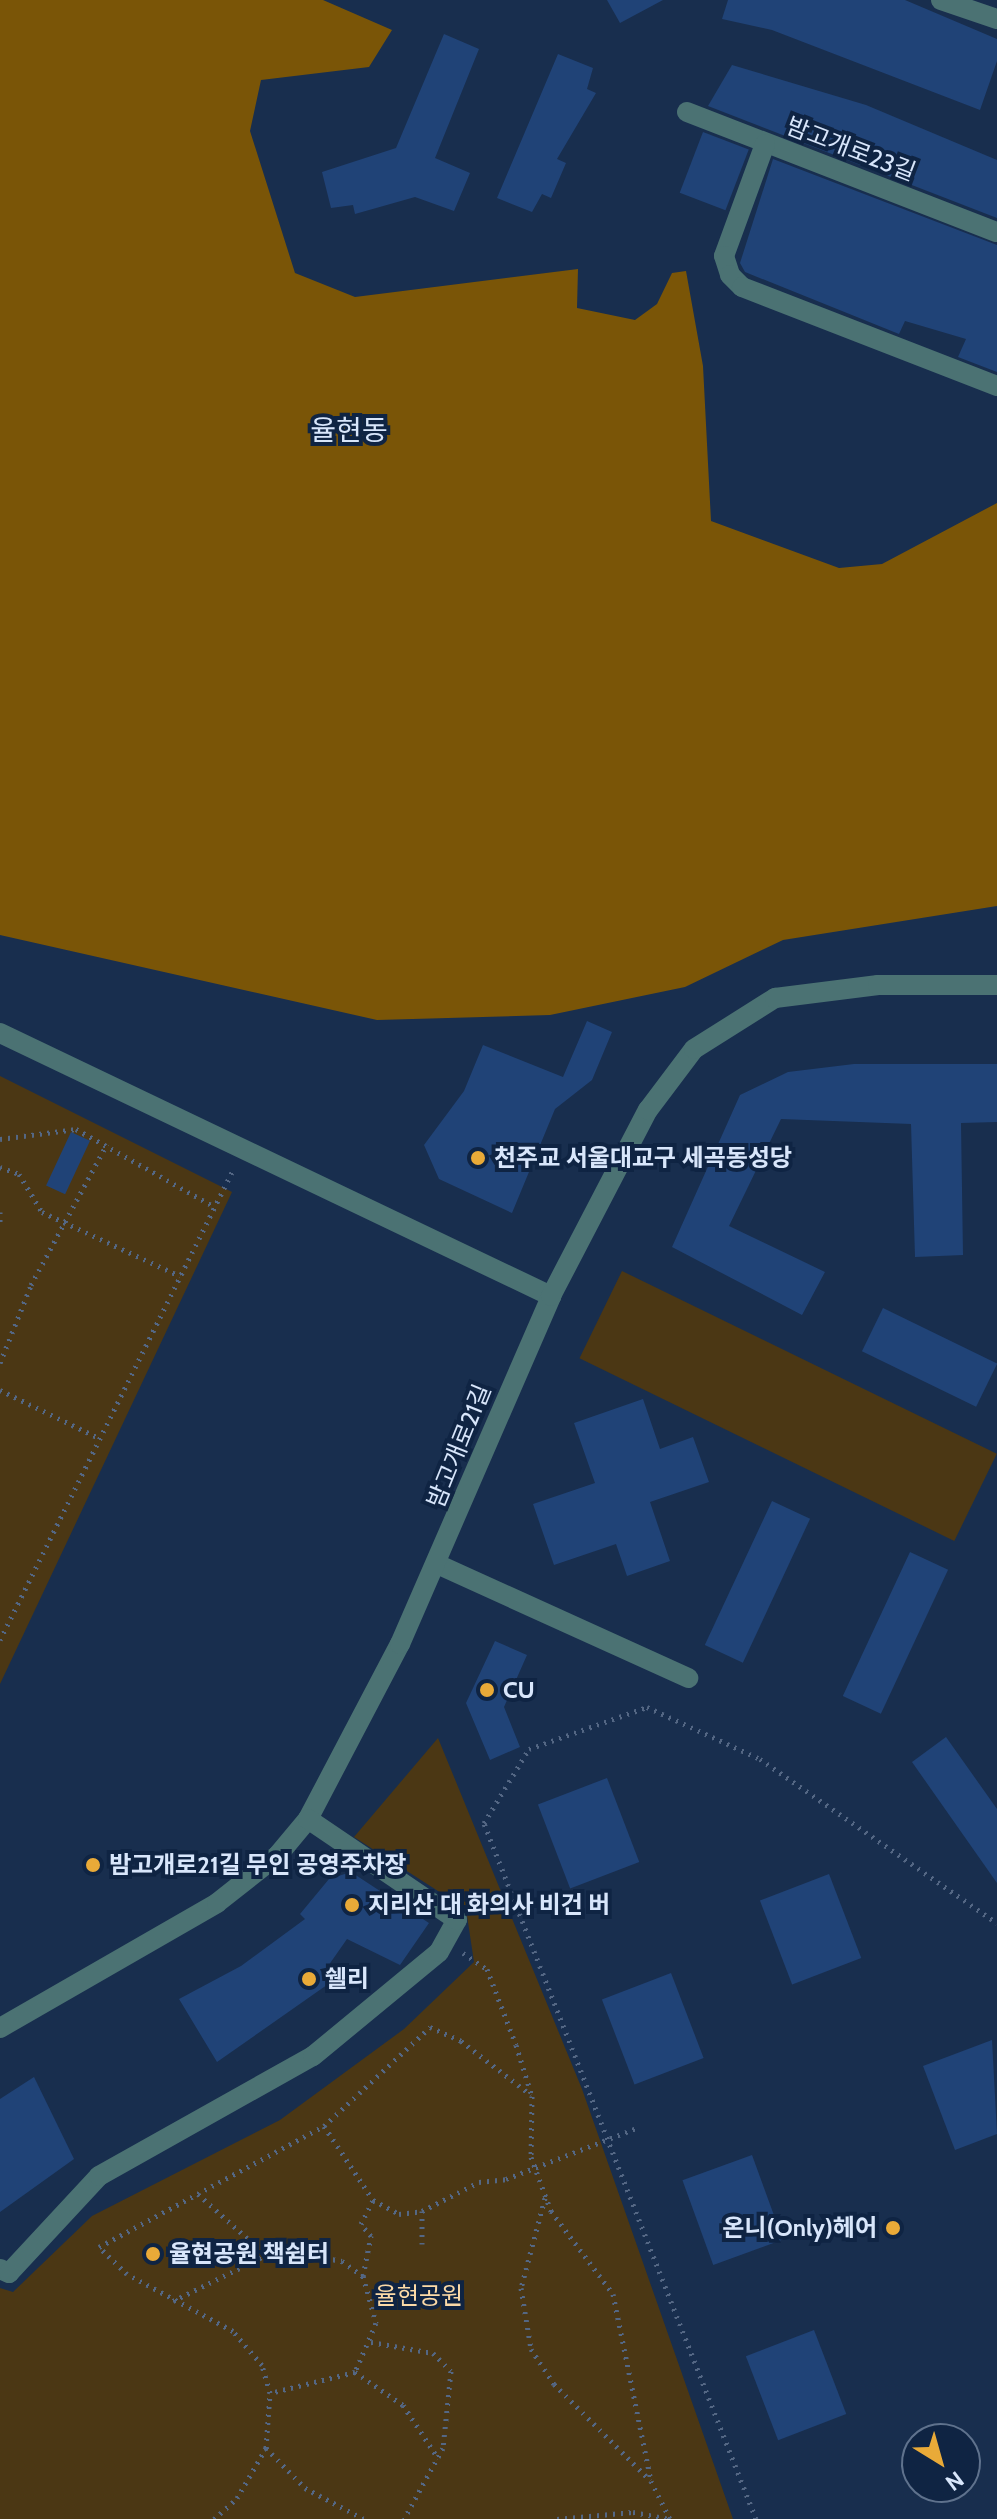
<!DOCTYPE html>
<html>
<head>
<meta charset="utf-8">
<style>
  body { margin:0 }
  #map { position:relative; width:997px; height:2519px; overflow:hidden; background:#182e4e; font-family:Cabin,"Noto Sans KR",sans-serif }
  div>[style] { position:absolute }
  .green>* { inset:0; background:#4b3714; transform-origin:0 0 }
  .forest>* { inset:0; background:#7a5507 }
  .building>* { inset:0; background:#204377; transform-origin:0 0 }
  .path>* { height:5px; margin-top:-2.5px; transform-origin:0; background:repeating-linear-gradient(90deg,#546784 0 2px,transparent 0 8px) }
  .minor>* { height:20px; margin:-10px; padding:0 10px; transform-origin:10px; border-radius:10px; background:#4b7273 }
  .dots>* { width:22px; height:22px; translate:-50% -50%; box-sizing:border-box; border:4px solid #0f2443; border-radius:50% }
  span { translate:-50% -50%; white-space:nowrap; text-align:center; line-height:1.15; -webkit-text-stroke:8px #0f2443; paint-order:stroke }
  .street-label { font-size:24px; color:#d8e6fb }
  .poi-label { font-size:24px; color:#d8e6fb; font-weight:700 }
  .left { translate:0 -50%; text-align:left }
  .right { translate:-100% -50%; text-align:right }
  .park-label { font-size:24px; color:#fcdaa7 }
  .quarter-label { font-size:28px; color:#d8e6fb }
  .north { position:absolute; left:901px; top:2423px; width:80px; height:80px; box-sizing:border-box; background:#0f2443; border:2px solid #5f728d; border-radius:50%; rotate:143deg; font-size:22px; font-weight:700; line-height:32px; text-align:center; color:#d8e6fb }
  .north::after { content:''; display:block; margin:auto; width:28px; height:36px; background:#e9aa38; clip-path:polygon(50% 0,100% 100%,50% 72%,0 100%) }
</style>
</head>
<body>
<div id="map">
  <div class="green">
    <i style="clip-path:polygon(0 1076px,232px 1192px,0 1684px)"></i>
    <i style="left:622px;top:1271px;width:417px;height:97px;rotate:26deg"></i>
    <i style="clip-path:polygon(438px 1738px,582px 2089px,733px 2519px,0 2519px,0 2288px,13px 2292px,92px 2216px,280px 2120px,404px 2029px,474px 1962px,466px 1909px,354px 1837px)"></i>
  </div>
  <div class="forest">
    <i style="clip-path:polygon(0 0,323px 0,392px 30px,369px 67px,261px 80px,250px 131px,295px 273px,355px 297px,578px 269px,577px 308px,635px 320px,657px 304px,672px 273px,686px 271px,703px 366px,711px 521px,839px 568px,882px 564px,997px 503px,997px 906px,783px 940px,685px 987px,550px 1015px,377px 1020px,0 935px)"></i>
  </div>
  <div class="building">
    <i style="clip-path:polygon(607px 0,663px 0,620px 23px)"></i>
    <i style="clip-path:polygon(728px 0,905px 0,997px 39px,997px 61px,980px 110px,772px 30px,722px 19px)"></i>
    <i style="clip-path:polygon(444px 34px,479px 49px,435px 158px,470px 173px,454px 211px,415px 197px,355px 214px,353px 205px,331px 208px,322px 172px,396px 148px)"></i>
    <i style="clip-path:polygon(558px 54px,593px 68px,587px 89px,596px 93px,557px 159px,566px 163px,551px 198px,542px 194px,532px 212px,497px 198px)"></i>
    <i style="clip-path:polygon(732px 65px,866px 105px,997px 160px,997px 218px,708px 106px)"></i>
    <i style="left:703px;top:132px;width:49px;height:65px;rotate:21deg"></i>
    <i style="clip-path:polygon(773px 159px,997px 245px,997px 372px,958px 357px,966px 339px,905px 321px,899px 334px,745px 272px,740px 263px)"></i>
    <i style="clip-path:polygon(587px 1021px,612px 1032px,592px 1080px,555px 1109px,512px 1213px,439px 1179px,424px 1145px,464px 1091px,483px 1045px,563px 1077px)"></i>
    <i style="clip-path:polygon(854px 1064px,997px 1064px,997px 1122px,961px 1123px,963px 1255px,915px 1257px,911px 1124px,781px 1119px,729px 1226px,825px 1272px,802px 1315px,672px 1247px,740px 1095px,788px 1072px)"></i>
    <i style="left:71px;top:1132px;width:21px;height:59px;rotate:25deg"></i>
    <i style="left:883px;top:1308px;width:127px;height:48px;rotate:26deg"></i>
    <i style="clip-path:polygon(643px 1399px,660px 1449px,693px 1437px,709px 1482px,650px 1502px,670px 1561px,627px 1576px,616px 1544px,554px 1565px,533px 1504px,595px 1483px,574px 1423px)"></i>
    <i style="left:772px;top:1501px;width:42px;height:159px;rotate:25deg"></i>
    <i style="left:910px;top:1552px;width:42px;height:159px;rotate:25deg"></i>
    <i style="clip-path:polygon(495px 1641px,527px 1655px,504px 1707px,520px 1747px,490px 1760px,466px 1703px)"></i>
    <i style="clip-path:polygon(946px 1737px,997px 1809px,997px 1883px,912px 1762px)"></i>
    <i style="left:607px;top:1778px;width:90px;height:74px;rotate:69deg"></i>
    <i style="clip-path:polygon(351px 1872px,429px 1923px,400px 1965px,347px 1939px,326px 1969px,334px 1980px,217px 2062px,179px 1999px,241px 1966px,305px 1919px,300px 1914px,329px 1879px)"></i>
    <i style="left:829px;top:1874px;width:90px;height:74px;rotate:69deg"></i>
    <i style="left:671px;top:1973px;width:91px;height:74px;rotate:69deg"></i>
    <i style="clip-path:polygon(992px 2040px,997px 2134px,955px 2150px,923px 2066px)"></i>
    <i style="clip-path:polygon(34px 2077px,74px 2159px,0 2212px,0 2099px)"></i>
    <i style="left:752px;top:2155px;width:90px;height:74px;rotate:70deg"></i>
    <i style="left:814px;top:2330px;width:90px;height:73px;rotate:69deg"></i>
  </div>
  <div class="path">
    <i style="left:0;top:1139px;width:77px;rotate:-7.5deg"></i>
    <i style="left:76px;top:1129px;width:159px;rotate:29.3deg"></i>
    <i style="left:0;top:1167px;width:20px;rotate:20deg"></i>
    <i style="left:19px;top:1174px;width:44px;rotate:58.8deg"></i>
    <i style="left:42px;top:1212px;width:152px;rotate:24.9deg"></i>
    <i style="left:0;top:1212px;width:13px;rotate:90deg"></i>
    <i style="left:0;top:1363px;width:84px;rotate:-68.3deg"></i>
    <i style="left:31px;top:1285px;width:160px;rotate:-61.7deg"></i>
    <i style="left:0;top:1390px;width:110px;rotate:25.9deg"></i>
    <i style="left:0;top:1640px;width:527px;rotate:-63.63deg"></i>
    <i style="left:463px;top:1953px;width:29px;rotate:34deg"></i>
    <i style="left:487px;top:1969px;width:81px;rotate:69.1deg"></i>
    <i style="left:516px;top:2045px;width:53px;rotate:72.6deg"></i>
    <i style="left:532px;top:2096px;width:61px;rotate:90.9deg"></i>
    <i style="left:531px;top:2157px;width:58px;rotate:69.7deg"></i>
    <i style="left:551px;top:2211px;width:104px;rotate:53.2deg"></i>
    <i style="left:613px;top:2294px;width:191px;rotate:78.5deg"></i>
    <i style="left:651px;top:2481px;width:42px;rotate:63.4deg"></i>
    <i style="left:324px;top:2126px;width:145px;rotate:-43deg"></i>
    <i style="left:430px;top:2027px;width:34px;rotate:24deg"></i>
    <i style="left:461px;top:2041px;width:88px;rotate:37.6deg"></i>
    <i style="left:198px;top:2194px;width:78px;rotate:41.9deg"></i>
    <i style="left:256px;top:2246px;width:17px;rotate:7deg"></i>
    <i style="left:545px;top:2198px;width:93px;rotate:104.9deg"></i>
    <i style="left:521px;top:2288px;width:62px;rotate:80.7deg"></i>
    <i style="left:531px;top:2349px;width:42px;rotate:56.7deg"></i>
    <i style="left:554px;top:2384px;width:136px;rotate:45deg"></i>
    <i style="left:422px;top:2244px;width:33px;rotate:-90deg"></i>
    <i style="left:422px;top:2211px;width:64px;rotate:-27deg"></i>
    <i style="left:479px;top:2182px;width:27px;rotate:-6deg"></i>
    <i style="left:506px;top:2179px;width:141px;rotate:-21.3deg"></i>
    <i style="left:363px;top:2276px;width:41px;rotate:-78.7deg"></i>
    <i style="left:371px;top:2236px;width:16px;rotate:-130deg"></i>
    <i style="left:361px;top:2224px;width:27px;rotate:-63deg"></i>
    <i style="left:173px;top:2301px;width:117px;rotate:-26.3deg"></i>
    <i style="left:278px;top:2249px;width:65px;rotate:10.6deg"></i>
    <i style="left:342px;top:2261px;width:26px;rotate:36deg"></i>
    <i style="left:363px;top:2276px;width:49px;rotate:74.5deg"></i>
    <i style="left:376px;top:2323px;width:53px;rotate:113.2deg"></i>
    <i style="left:355px;top:2372px;width:88px;rotate:166.1deg"></i>
    <i style="left:371px;top:2342px;width:63px;rotate:10.1deg"></i>
    <i style="left:433px;top:2353px;width:25px;rotate:45deg"></i>
    <i style="left:451px;top:2371px;width:77px;rotate:95.9deg"></i>
    <i style="left:443px;top:2448px;width:81px;rotate:118.8deg"></i>
    <i style="left:355px;top:2372px;width:58px;rotate:34.5deg"></i>
    <i style="left:403px;top:2405px;width:64px;rotate:56.6deg"></i>
    <i style="left:266px;top:2448px;width:56px;rotate:45.7deg"></i>
    <i style="left:305px;top:2488px;width:67px;rotate:27.7deg"></i>
    <i style="left:214px;top:2519px;width:31px;rotate:-42deg"></i>
    <i style="left:237px;top:2498px;width:58px;rotate:-59.9deg"></i>
    <i style="left:266px;top:2448px;width:55px;rotate:-85.8deg"></i>
    <i style="left:270px;top:2393px;width:29px;rotate:-106deg"></i>
    <i style="left:262px;top:2365px;width:45px;rotate:-130.5deg"></i>
    <i style="left:233px;top:2331px;width:120px;rotate:-151.7deg"></i>
    <i style="left:127px;top:2274px;width:39px;rotate:-136deg"></i>
    <i style="left:99px;top:2247px;width:255px;rotate:-28.3deg"></i>
    <i style="left:324px;top:2126px;width:89px;rotate:56.5deg"></i>
    <i style="left:373px;top:2200px;width:30px;rotate:28deg"></i>
    <i style="left:399px;top:2214px;width:23px;rotate:-7deg"></i>
    <i style="left:557px;top:2519px;width:76px;rotate:-5.3deg"></i>
    <i style="left:633px;top:2512px;width:38px;rotate:11deg"></i>
    <i style="left:756px;top:2519px;width:747px;rotate:-111.35deg"></i>
    <i style="left:484px;top:1823px;width:87px;rotate:-58.7deg"></i>
    <i style="left:529px;top:1749px;width:125px;rotate:-19.6deg"></i>
    <i style="left:647px;top:1707px;width:124px;rotate:24.7deg"></i>
    <i style="left:760px;top:1759px;width:288px;rotate:34.7deg"></i>
  </div>
  <div class="minor">
    <i style="left:941px;top:0;width:59px;rotate:18.7deg"></i>
    <i style="left:687px;top:112px;width:332px;rotate:21.2deg"></i>
    <i style="left:765px;top:144px;width:119px;rotate:110.1deg"></i>
    <i style="left:724px;top:256px;width:20px;rotate:72deg"></i>
    <i style="left:730px;top:275px;width:17px;rotate:45deg"></i>
    <i style="left:742px;top:287px;width:274px;rotate:21.2deg"></i>
    <i style="left:0;top:1033px;width:611px;rotate:25.52deg"></i>
    <i style="left:437px;top:1564px;width:276px;rotate:24.4deg"></i>
    <i style="left:0;top:2028px;width:250px;rotate:-29.9deg"></i>
    <i style="left:217px;top:1903px;width:78px;rotate:-38.2deg"></i>
    <i style="left:278px;top:1855px;width:47px;rotate:-50.2deg"></i>
    <i style="left:308px;top:1819px;width:198px;rotate:-62.3deg"></i>
    <i style="left:400px;top:1644px;width:379px;rotate:-66.5deg"></i>
    <i style="left:551px;top:1296px;width:210px;rotate:-62.5deg"></i>
    <i style="left:648px;top:1110px;width:76px;rotate:-53deg"></i>
    <i style="left:694px;top:1049px;width:96px;rotate:-32.2deg"></i>
    <i style="left:775px;top:998px;width:104px;rotate:-7.2deg"></i>
    <i style="left:878px;top:985px;width:119px"></i>
    <i style="left:0;top:2269px;width:10px;rotate:24deg"></i>
    <i style="left:9px;top:2273px;width:132px;rotate:-47.1deg"></i>
    <i style="left:99px;top:2176px;width:245px;rotate:-29.3deg"></i>
    <i style="left:313px;top:2056px;width:163px;rotate:-39.5deg"></i>
    <i style="left:439px;top:1952px;width:37px;rotate:-61deg"></i>
    <i style="left:457px;top:1920px;width:180px;rotate:-145.9deg"></i>
  </div>
  <div class="dots">
    <i style="left:478px;top:1158px;background:#e9aa38"></i>
    <i style="left:487px;top:1690px;background:#e9aa38"></i>
    <i style="left:93px;top:1865px;background:#e9aa38"></i>
    <i style="left:352px;top:1905px;background:#e9aa38"></i>
    <i style="left:309px;top:1979px;background:#e9aa38"></i>
    <i style="left:893px;top:2228px;background:#e9aa38"></i>
    <i style="left:153px;top:2254px;background:#e9aa38"></i>
  </div>
  <div class="street-label">
    <span style="left:851px;top:149px;rotate:21deg">밤고개로23길</span>
    <span style="left:459px;top:1446px;rotate:-68deg">밤고개로21길</span>
  </div>
  <div class="poi-label">
    <span class="left" style="left:494px;top:1158px">천주교 서울대교구 세곡동성당</span>
    <span class="left" style="left:503px;top:1690px">CU</span>
    <span class="left" style="left:109px;top:1865px">밤고개로21길 무인 공영주차장</span>
    <span class="left" style="left:368px;top:1905px">지리산 대 화의사 비건 버</span>
    <span class="left" style="left:325px;top:1979px">쉘리</span>
    <span class="right" style="left:877px;top:2228px">온니(Only)헤어</span>
    <span class="left" style="left:169px;top:2254px">율현공원 책쉼터</span>
  </div>
  <div class="park-label">
    <span style="left:419px;top:2296px">율현공원</span>
  </div>
  <div class="quarter-label">
    <span style="left:349px;top:430px">율현동</span>
  </div>
  <div class="north">N</div>
</div>
</body>
</html>
